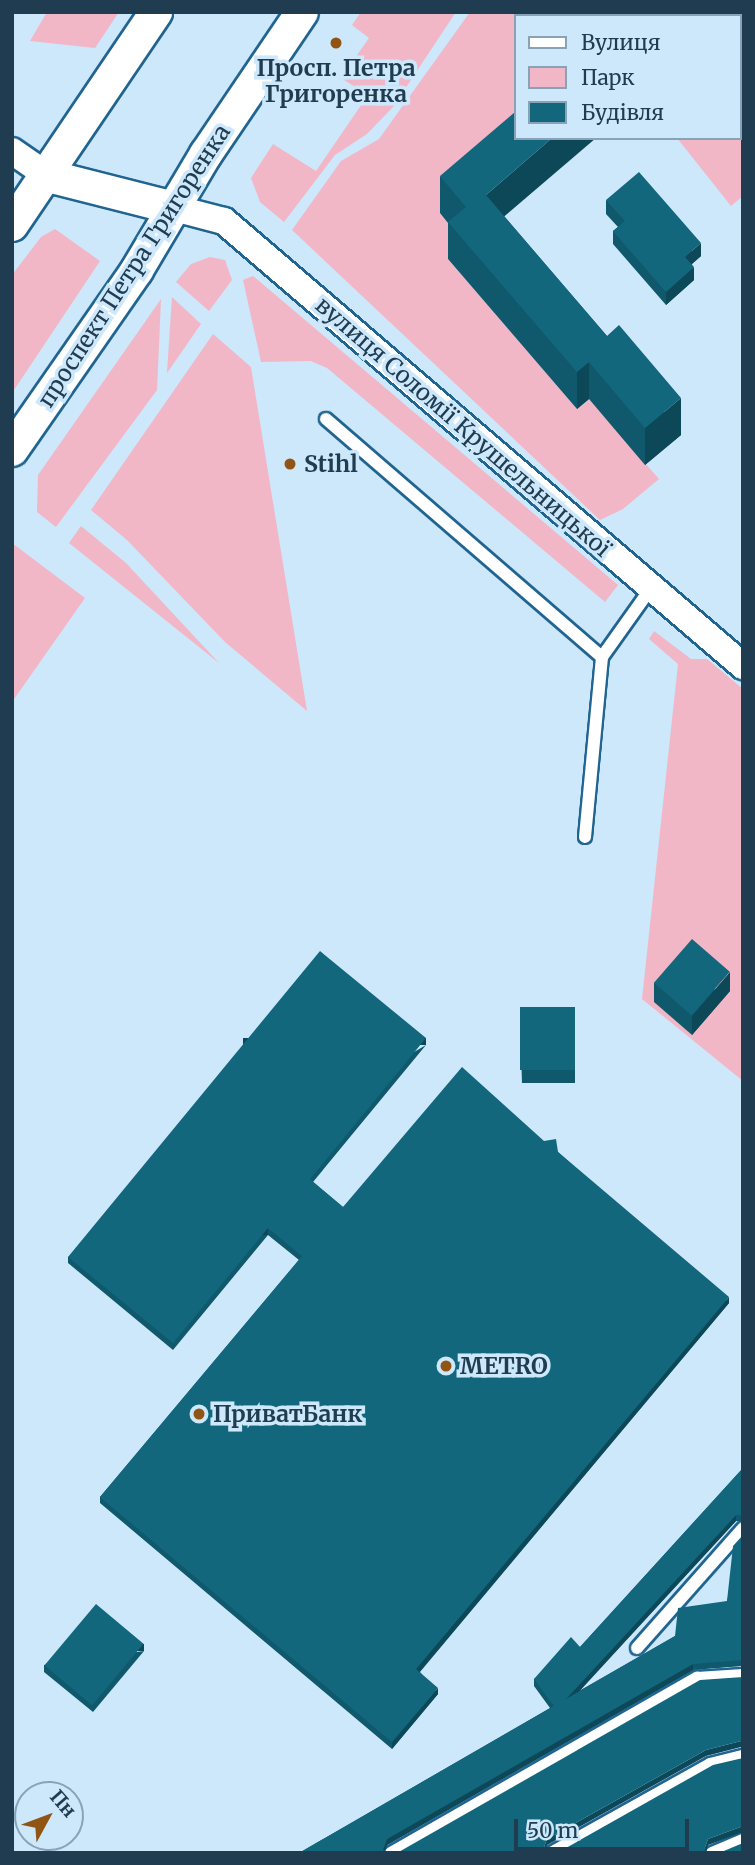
<!DOCTYPE html>
<html>
<head>
<meta charset="utf-8">
<style>
  body { margin:0 }
  #map { position:relative; width:755px; height:1865px; overflow:hidden; background:#cde7fb; font-family:Merriweather,serif }
  div>[style] { position:absolute }
  .green>* { inset:0; background:#f2b7c7 }
  .roads { filter:drop-shadow(2px 0 #206591) drop-shadow(-2px 0 #206591) drop-shadow(0 2px #206591) drop-shadow(0 -2px #206591) }
  .service>* { height:12px; margin:-6px; padding:0 6px; transform-origin:6px; border-radius:6px; background:#fff }
  .minor>* { height:26px; margin:-13px; padding:0 13px; transform-origin:13px; border-radius:13px; background:#fff }
  .tertiary>* { height:32px; margin:-16px; padding:0 16px; transform-origin:16px; border-radius:16px; background:#fff }
  .wall>* { inset:0; background:#10596c }
  .shaded-wall>* { inset:0; background:#0d4858; transform-origin:0 0 }
  .building>* { inset:0; background:#13677d; transform-origin:0 0 }
  .dots>* { width:19px; height:19px; translate:-50% -50%; box-sizing:border-box; border:4px solid #cde7fb; border-radius:50% }
  span { translate:-50% -50%; white-space:nowrap; text-align:center; line-height:1.15; -webkit-text-stroke:7px #cde7fb; paint-order:stroke }
  .poi-label { font-size:23px; color:#203c50; font-weight:700 }
  .left { translate:0 -50%; text-align:left }
  .street-label { font-size:23px; color:#203c50 }
  .frame { position:absolute; inset:0; border:14px solid #203c50; pointer-events:none }
  .legend { position:absolute; left:514px; top:14px; width:228px; height:126px; box-sizing:border-box; background:#cde7fb; border:2px solid #88a3b7; margin:0; padding:9px 12px; list-style:none; font-size:21px; color:#203c50 }
  .legend li { display:flex; align-items:center; gap:14px; height:35px }
  .legend b { width:35px; border:2px solid #88a3b7 }
  .north { position:absolute; left:14px; top:1781px; width:70px; height:70px; box-sizing:border-box; background:#cde7fb; border:2px solid #88a3b7; border-radius:50%; rotate:49deg; font-size:19px; font-weight:700; line-height:28px; text-align:center; color:#203c50 }
  .north::after { content:''; display:block; margin:auto; width:24px; height:32px; background:#905415; clip-path:polygon(50% 0,100% 100%,50% 72%,0 100%) }
  .scale { position:absolute; left:514px; top:1819px; width:175px; height:32px; box-sizing:border-box; border:4px solid #203c50; border-top:0; padding-left:9px; font-size:21px; line-height:24px; white-space:nowrap; color:#203c50; -webkit-text-stroke:5px #cde7fb; paint-order:stroke }
</style>
</head>
<body>
<div id="map">
  <div class="green">
    <i style="clip-path:polygon(47px 12px,119px 12px,95px 48px,30px 41px)"></i>
    <i style="clip-path:polygon(361px 12px,456px 12px,393px 107px,367px 134px,335px 155px,284px 222px,260px 202px,251px 178px,273px 144px,316px 171px,368px 95px,341px 78px,369px 38px,352px 25px)"></i>
    <i style="clip-path:polygon(470px 12px,612px 12px,515px 16px,515px 138px,466px 244px,448px 259px,577px 409px,589px 399px,659px 479px,623px 509px,600px 520px,292px 230px,341px 161px,379px 139px)"></i>
    <i style="clip-path:polygon(743px 75px,743px 196px,731px 206px,677px 138px,739px 138px)"></i>
    <i style="clip-path:polygon(55px 229px,100px 261px,12px 393px,12px 275px,41px 237px)"></i>
    <i style="clip-path:polygon(210px 257px,225px 260px,232px 280px,209px 311px,176px 282px,191px 264px)"></i>
    <i style="clip-path:polygon(253px 276px,618px 585px,605px 602px,327px 368px,311px 361px,261px 362px,243px 280px)"></i>
    <i style="clip-path:polygon(172px 297px,201px 324px,167px 373px)"></i>
    <i style="clip-path:polygon(161px 299px,157px 390px,56px 527px,37px 512px,38px 475px)"></i>
    <i style="clip-path:polygon(213px 334px,251px 367px,307px 711px,225px 642px,127px 540px,91px 510px)"></i>
    <i style="clip-path:polygon(81px 526px,126px 563px,219px 663px,69px 543px)"></i>
    <i style="clip-path:polygon(12px 543px,85px 598px,12px 702px)"></i>
    <i style="clip-path:polygon(654px 631px,691px 659px,707px 659px,743px 689px,743px 1081px,642px 999px,678px 664px,649px 639px)"></i>
  </div>
  <div class="roads">
    <div class="service">
      <i style="left:326px;top:419px;width:364px;rotate:40.8deg"></i>
      <i style="left:585px;top:837px;width:181px;rotate:-84.6deg"></i>
      <i style="left:602px;top:657px;width:85px;rotate:-54.6deg"></i>
      <i style="left:637px;top:1648px;width:160px;rotate:-48.5deg"></i>
      <i style="left:391px;top:1853px;width:353px;rotate:-29.8deg"></i>
      <i style="left:697px;top:1678px;width:46px;rotate:-3.7deg"></i>
      <i style="left:551px;top:1853px;width:182px;rotate:-29.2deg"></i>
      <i style="left:710px;top:1764px;width:34px;rotate:-14deg"></i>
      <i style="left:712px;top:1853px;width:34px;rotate:-23deg"></i>
    </div>
    <div class="minor">
      <i style="left:12px;top:151px;width:44px;rotate:34.8deg"></i>
      <i style="left:174px;top:208px;width:52px;rotate:14.6deg"></i>
      <i style="left:224px;top:221px;width:684px;rotate:40.61deg"></i>
    </div>
    <div class="tertiary">
      <i style="left:48px;top:176px;width:130px;rotate:14.3deg"></i>
      <i style="left:12px;top:225px;width:257px;rotate:-55.9deg"></i>
      <i style="left:12px;top:450px;width:219px;rotate:-55.2deg"></i>
      <i style="left:137px;top:270px;width:135px;rotate:-59.3deg"></i>
      <i style="left:206px;top:154px;width:171px;rotate:-55.9deg"></i>
    </div>
  </div>
  <div class="wall">
    <i style="clip-path:polygon(440px 176px,504px 216px,607px 336px,681px 435px,645px 465px,589px 399px,577px 409px,448px 259px,448px 223px,440px 213px)"></i>
    <i style="clip-path:polygon(606px 200px,701px 256px,692px 264px,694px 280px,666px 305px,613px 244px,613px 231px,618px 227px,606px 214px)"></i>
    <i style="clip-path:polygon(654px 983px,730px 991px,692px 1035px,654px 1002px)"></i>
    <i style="clip-path:polygon(575px 1007px,575px 1083px,522px 1083px,520px 1020px)"></i>
    <i style="clip-path:polygon(426px 1045px,313px 1182px,343px 1207px,544px 1141px,558px 1152px,729px 1303px,420px 1672px,438px 1694px,392px 1749px,100px 1503px,100px 1497px,299px 1260px,268px 1235px,173px 1350px,68px 1263px,68px 1257px)"></i>
    <i style="clip-path:polygon(743px 1468px,743px 1522px,736px 1521px,579px 1691px,675px 1636px,727px 1601px,743px 1535px,743px 1666px,693px 1670px,387px 1845px,385px 1851px,299px 1853px,550px 1708px,534px 1686px,534px 1679px,580px 1647px)"></i>
    <i style="clip-path:polygon(144px 1651px,93px 1712px,44px 1672px,44px 1665px)"></i>
  </div>
  <div class="shaded-wall">
    <i style="left:648px;top:12px;width:39px;height:4px"></i>
    <i style="clip-path:polygon(552px 138px,596px 138px,486px 232px,486px 195px)"></i>
    <i style="clip-path:polygon(701px 243px,701px 256px,685px 270px,685px 257px)"></i>
    <i style="clip-path:polygon(694px 267px,694px 280px,666px 305px,666px 292px)"></i>
    <i style="clip-path:polygon(589px 362px,589px 399px,577px 409px,577px 372px)"></i>
    <i style="clip-path:polygon(681px 398px,681px 435px,645px 465px,645px 428px)"></i>
    <i style="clip-path:polygon(730px 972px,730px 991px,692px 1035px,692px 1016px)"></i>
    <i style="left:426px;top:1038px;width:7px;height:183px;rotate:90deg"></i>
    <i style="left:268px;top:1228px;width:7px;height:149px;rotate:90deg"></i>
    <i style="clip-path:polygon(729px 1297px,729px 1303px,416px 1676px,416px 1669px)"></i>
    <i style="clip-path:polygon(736px 1515px,736px 1521px,566px 1706px,566px 1699px)"></i>
    <i style="left:144px;top:1644px;width:7px;height:80px;rotate:90deg"></i>
    <i style="clip-path:polygon(693px 1664px,693px 1670px,387px 1845px,384px 1853px,383px 1850px,387px 1839px)"></i>
    <i style="clip-path:polygon(438px 1688px,438px 1694px,392px 1749px,392px 1742px)"></i>
    <i style="clip-path:polygon(741px 1741px,741px 1747px,706px 1756px,547px 1845px,544px 1853px,543px 1850px,547px 1839px,706px 1750px)"></i>
    <i style="clip-path:polygon(743px 1826px,743px 1832px,708px 1845px,706px 1853px,704px 1850px,708px 1839px)"></i>
  </div>
  <div class="building">
    <i style="left:595px;top:12px;width:56px;height:6px"></i>
    <i style="clip-path:polygon(515px 112px,515px 138px,552px 138px,486px 195px,607px 336px,619px 325px,681px 398px,645px 428px,589px 362px,577px 372px,448px 222px,466px 207px,440px 176px)"></i>
    <i style="clip-path:polygon(639px 172px,701px 243px,685px 257px,694px 267px,666px 292px,613px 231px,625px 221px,606px 200px)"></i>
    <i style="left:692px;top:939px;width:50px;height:58px;rotate:41deg"></i>
    <i style="clip-path:polygon(320px 951px,426px 1038px,310px 1179px,343px 1207px,462px 1067px,544px 1141px,556px 1139px,558px 1152px,729px 1297px,416px 1669px,438px 1688px,392px 1742px,100px 1497px,302px 1256px,268px 1228px,173px 1343px,68px 1257px)"></i>
    <i style="left:520px;top:1007px;width:55px;height:63px"></i>
    <i style="clip-path:polygon(743px 1468px,743px 1515px,736px 1515px,566px 1699px,675px 1636px,678px 1608px,727px 1601px,733px 1546px,743px 1535px,743px 1660px,693px 1664px,387px 1839px,383px 1850px,392px 1853px,299px 1853px,554px 1706px,534px 1679px,571px 1637px,580px 1647px)"></i>
    <i style="left:96px;top:1604px;width:62px;height:80px;rotate:40deg"></i>
    <i style="clip-path:polygon(743px 1677px,743px 1741px,741px 1741px,706px 1750px,547px 1839px,543px 1850px,552px 1853px,397px 1853px,700px 1680px)"></i>
    <i style="clip-path:polygon(743px 1758px,743px 1826px,708px 1839px,704px 1850px,710px 1853px,557px 1853px,713px 1765px)"></i>
    <i style="clip-path:polygon(743px 1843px,743px 1853px,719px 1853px)"></i>
  </div>
  <div class="dots">
    <i style="left:336px;top:43px;background:#905415"></i>
    <i style="left:290px;top:464px;background:#905415"></i>
    <i style="left:446px;top:1366px;background:#905415"></i>
    <i style="left:199px;top:1414px;background:#905415"></i>
  </div>
  <div class="poi-label">
    <span style="left:336px;top:81px">Просп. Петра<br>Григоренка</span>
    <span class="left" style="left:304px;top:464px">Stihl</span>
    <span class="left" style="left:460px;top:1366px">METRO</span>
    <span class="left" style="left:213px;top:1414px">ПриватБанк</span>
  </div>
  <div class="street-label">
    <span style="left:134px;top:266px;rotate:-57deg">проспект Петра Григоренка</span>
    <span style="left:463px;top:427px;rotate:41deg">вулиця Соломії Крушельницької</span>
  </div>
  <div class="frame"></div>
  <ul class="legend">
  <li><b style="height:9px;background:#fff"></b>Вулиця</li>
  <li><b style="height:19px;background:#f2b7c7"></b>Парк</li>
  <li><b style="height:19px;background:#13677d"></b>Будівля</li>
  </ul>
  <div class="north">Пн</div>
  <div class="scale">50 m</div>
</div>
</body>
</html>
